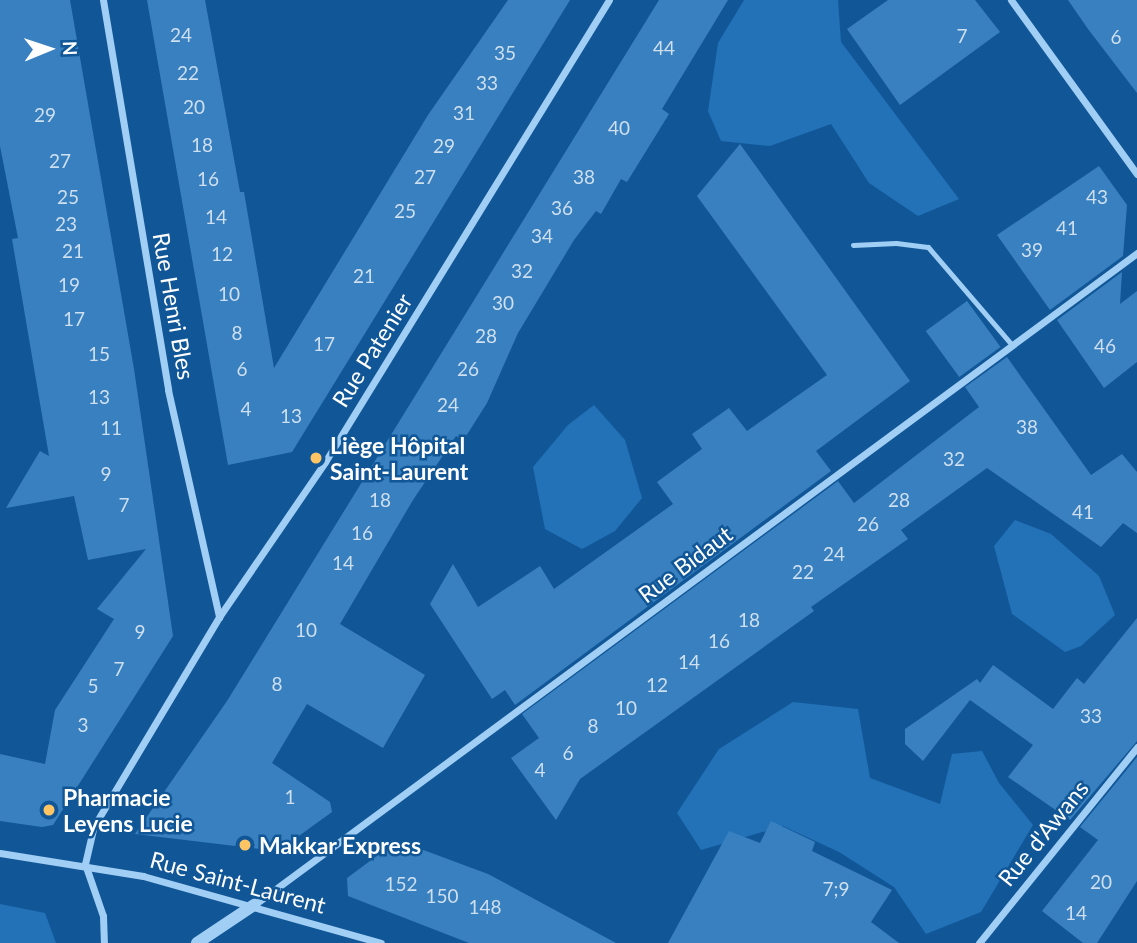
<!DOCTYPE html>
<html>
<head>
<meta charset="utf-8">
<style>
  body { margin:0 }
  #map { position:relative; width:1137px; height:943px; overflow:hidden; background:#115798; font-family:Lato,sans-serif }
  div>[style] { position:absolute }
  .green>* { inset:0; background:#2371b7 }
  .building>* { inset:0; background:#3980c0; transform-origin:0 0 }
  .service>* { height:5px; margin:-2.5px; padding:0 2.5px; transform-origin:2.5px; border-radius:2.5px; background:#a1cef4 }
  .minor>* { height:7px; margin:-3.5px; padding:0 3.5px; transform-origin:3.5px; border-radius:3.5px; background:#a1cef4 }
  .tertiary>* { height:12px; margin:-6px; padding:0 6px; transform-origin:6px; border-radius:6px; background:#a1cef4 }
  .dots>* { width:19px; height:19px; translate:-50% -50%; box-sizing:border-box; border:4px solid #115798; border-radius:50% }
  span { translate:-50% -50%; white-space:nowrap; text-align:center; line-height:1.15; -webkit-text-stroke:5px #115798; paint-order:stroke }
  .number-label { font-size:19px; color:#cedfef }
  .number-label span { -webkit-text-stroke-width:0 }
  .street-label { font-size:23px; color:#fff }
  .poi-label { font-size:23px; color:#fff; font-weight:700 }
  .left { translate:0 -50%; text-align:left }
  .north { position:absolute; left:14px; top:14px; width:70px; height:70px; -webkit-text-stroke:5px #115798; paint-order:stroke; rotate:88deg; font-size:19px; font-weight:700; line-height:28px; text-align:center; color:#fff }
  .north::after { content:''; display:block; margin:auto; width:24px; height:32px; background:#fff; clip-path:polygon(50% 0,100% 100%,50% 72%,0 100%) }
</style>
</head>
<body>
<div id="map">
  <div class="green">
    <i style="clip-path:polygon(744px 0,838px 0,841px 42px,959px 199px,918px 216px,869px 183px,831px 124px,770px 146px,721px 141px,708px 111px,718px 43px)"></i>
    <i style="clip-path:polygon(594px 405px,625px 440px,642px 498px,615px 531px,582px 549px,545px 529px,533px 467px,568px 425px)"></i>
    <i style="clip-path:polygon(1015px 520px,1051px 534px,1099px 576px,1115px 615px,1081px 646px,1065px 652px,1012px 614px,994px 546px)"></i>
    <i style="clip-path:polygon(793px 702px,858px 709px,870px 778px,940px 804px,952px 754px,982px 751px,999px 783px,1033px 825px,981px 912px,926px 934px,894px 887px,839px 852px,783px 826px,701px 850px,677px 813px,719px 749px)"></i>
    <i style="clip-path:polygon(0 904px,45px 913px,56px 943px,0 943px)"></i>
  </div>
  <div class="building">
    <i style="clip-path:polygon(0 0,70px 0,134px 369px,173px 636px,53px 825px,42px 827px,0 821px,0 754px,45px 764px,55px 710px,114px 619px,97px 609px,146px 549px,88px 560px,74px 496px,6px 508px,40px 451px,49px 456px,12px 239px,18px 238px,0 146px)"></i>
    <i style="clip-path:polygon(147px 0,205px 0,240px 192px,244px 192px,274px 368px,428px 115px,508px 0,570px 0,292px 452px,228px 465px)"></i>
    <i style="clip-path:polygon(659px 0,728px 0,662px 109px,669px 114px,627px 182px,621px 179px,601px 214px,596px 211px,574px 240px,518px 333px,487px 403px,463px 441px,456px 436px,413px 500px,340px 624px,425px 675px,383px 748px,307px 704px,272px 763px,330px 802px,332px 812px,278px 851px,135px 834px,227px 701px)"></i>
    <i style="clip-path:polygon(888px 0,975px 0,1000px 32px,900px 105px,847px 29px)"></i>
    <i style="clip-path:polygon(1068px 0,1137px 0,1137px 93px,1088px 29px)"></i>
    <i style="clip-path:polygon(740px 144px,910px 381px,816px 451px,831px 471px,515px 705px,505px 690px,492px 699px,430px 604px,453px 564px,478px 607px,540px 566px,554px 589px,673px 504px,657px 482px,702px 449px,692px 434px,729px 408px,747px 431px,827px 375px,697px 196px)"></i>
    <i style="clip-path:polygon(1099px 166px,1127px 205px,1123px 256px,1050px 310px,997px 235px)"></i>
    <i style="clip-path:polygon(1122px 272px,1120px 304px,1137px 291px,1137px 362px,1104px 388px,1057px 320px)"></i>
    <i style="left:967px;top:301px;width:57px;height:51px;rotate:54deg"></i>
    <i style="clip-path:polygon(1007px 357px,1091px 475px,1122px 454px,1137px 472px,1137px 533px,1123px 523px,1101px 547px,987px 468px,901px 530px,908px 539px,811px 607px,814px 611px,580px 779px,556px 820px,511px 758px,539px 738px,522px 714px,838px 481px,854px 503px,979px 407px,965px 387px)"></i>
    <i style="clip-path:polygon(1137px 618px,1137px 741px,1070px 820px,1008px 777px,1033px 745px,970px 700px,923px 761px,905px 744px,905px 729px,977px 679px,980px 683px,993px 665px,1053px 709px,1077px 678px,1084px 684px)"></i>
    <i style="clip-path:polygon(1137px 757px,1137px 881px,1097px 943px,1083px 943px,1042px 911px,1098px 840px,1080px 827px)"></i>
    <i style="clip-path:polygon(771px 821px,815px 842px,812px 851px,892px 890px,871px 922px,899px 943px,668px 943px,729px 831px,760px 843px)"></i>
    <i style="clip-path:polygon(393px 844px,414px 855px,418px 848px,488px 874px,616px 943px,469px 943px,348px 896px,347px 878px)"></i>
  </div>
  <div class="service">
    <i style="left:853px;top:245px;width:43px;rotate:-2.7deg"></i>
    <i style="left:896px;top:243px;width:32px;rotate:7deg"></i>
    <i style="left:928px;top:247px;width:129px;rotate:49.4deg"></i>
  </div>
  <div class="minor">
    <i style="left:103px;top:0;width:395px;rotate:80.5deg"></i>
    <i style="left:168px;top:390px;width:233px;rotate:77.3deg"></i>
    <i style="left:1011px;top:0;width:215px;rotate:54.1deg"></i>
    <i style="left:0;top:853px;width:145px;rotate:9.1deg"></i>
    <i style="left:143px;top:876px;width:247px;rotate:15.7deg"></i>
    <i style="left:85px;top:864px;width:39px;rotate:-77deg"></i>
    <i style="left:94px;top:826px;width:244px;rotate:-59.1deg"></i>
    <i style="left:219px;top:617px;width:188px;rotate:-55.6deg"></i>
    <i style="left:325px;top:462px;width:542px;rotate:-58.42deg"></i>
    <i style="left:85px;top:864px;width:55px;rotate:70.9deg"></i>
    <i style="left:103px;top:916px;width:27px;rotate:88deg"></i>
    <i style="left:254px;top:905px;width:1098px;rotate:-36.44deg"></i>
    <i style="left:979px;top:943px;width:252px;rotate:-51.1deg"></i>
  </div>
  <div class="tertiary">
    <i style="left:197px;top:943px;width:69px;rotate:-33.7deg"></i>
  </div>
  <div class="dots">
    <i style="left:316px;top:458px;background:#ffc564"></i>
    <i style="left:49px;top:810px;background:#ffc564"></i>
    <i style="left:245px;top:845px;background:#ffc564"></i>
  </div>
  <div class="number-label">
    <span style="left:181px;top:35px">24</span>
    <span style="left:962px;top:36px">7</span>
    <span style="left:1116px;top:37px">6</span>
    <span style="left:664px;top:48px">44</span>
    <span style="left:505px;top:53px">35</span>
    <span style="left:188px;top:73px">22</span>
    <span style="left:487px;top:83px">33</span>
    <span style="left:194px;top:107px">20</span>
    <span style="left:464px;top:113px">31</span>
    <span style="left:45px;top:115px">29</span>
    <span style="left:619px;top:128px">40</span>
    <span style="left:202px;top:145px">18</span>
    <span style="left:444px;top:146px">29</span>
    <span style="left:60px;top:161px">27</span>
    <span style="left:425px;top:177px">27</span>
    <span style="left:584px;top:177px">38</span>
    <span style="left:208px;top:179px">16</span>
    <span style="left:68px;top:197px">25</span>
    <span style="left:1097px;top:197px">43</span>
    <span style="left:562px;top:208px">36</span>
    <span style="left:405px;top:211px">25</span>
    <span style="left:216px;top:217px">14</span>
    <span style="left:66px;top:224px">23</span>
    <span style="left:1067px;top:228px">41</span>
    <span style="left:542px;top:236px">34</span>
    <span style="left:1032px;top:250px">39</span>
    <span style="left:73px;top:251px">21</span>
    <span style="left:222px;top:254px">12</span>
    <span style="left:522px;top:271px">32</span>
    <span style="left:364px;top:276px">21</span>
    <span style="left:69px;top:285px">19</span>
    <span style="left:229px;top:294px">10</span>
    <span style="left:503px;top:303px">30</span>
    <span style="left:74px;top:319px">17</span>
    <span style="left:237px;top:333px">8</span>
    <span style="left:486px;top:336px">28</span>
    <span style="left:324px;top:344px">17</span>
    <span style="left:1105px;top:346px">46</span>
    <span style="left:99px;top:354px">15</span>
    <span style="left:242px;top:369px">6</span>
    <span style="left:468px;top:369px">26</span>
    <span style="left:99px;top:397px">13</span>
    <span style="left:448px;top:405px">24</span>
    <span style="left:246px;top:409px">4</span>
    <span style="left:291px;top:416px">13</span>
    <span style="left:1027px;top:427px">38</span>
    <span style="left:111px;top:428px">11</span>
    <span style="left:954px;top:459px">32</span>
    <span style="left:106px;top:474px">9</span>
    <span style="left:380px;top:500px">18</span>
    <span style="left:899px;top:500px">28</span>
    <span style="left:124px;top:505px">7</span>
    <span style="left:1083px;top:512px">41</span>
    <span style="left:868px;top:524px">26</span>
    <span style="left:362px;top:533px">16</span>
    <span style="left:834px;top:554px">24</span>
    <span style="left:343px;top:563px">14</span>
    <span style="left:803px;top:572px">22</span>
    <span style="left:749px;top:620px">18</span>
    <span style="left:306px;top:630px">10</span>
    <span style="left:140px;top:632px">9</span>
    <span style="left:719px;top:641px">16</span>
    <span style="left:689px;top:662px">14</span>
    <span style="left:119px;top:669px">7</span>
    <span style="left:277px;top:684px">8</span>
    <span style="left:657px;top:685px">12</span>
    <span style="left:93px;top:686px">5</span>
    <span style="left:626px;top:708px">10</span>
    <span style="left:1091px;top:716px">33</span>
    <span style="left:83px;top:725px">3</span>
    <span style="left:593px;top:726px">8</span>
    <span style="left:568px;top:753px">6</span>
    <span style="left:540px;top:770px">4</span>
    <span style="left:290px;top:797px">1</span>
    <span style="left:1101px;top:882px">20</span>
    <span style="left:401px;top:884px">152</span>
    <span style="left:836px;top:889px">7;9</span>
    <span style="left:442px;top:896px">150</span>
    <span style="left:485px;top:907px">148</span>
    <span style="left:1076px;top:913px">14</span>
  </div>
  <div class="street-label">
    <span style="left:174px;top:306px;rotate:80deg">Rue Henri Bles</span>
    <span style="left:372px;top:350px;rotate:-58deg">Rue Patenier</span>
    <span style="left:685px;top:564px;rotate:-37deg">Rue Bidaut</span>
    <span style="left:1043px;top:833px;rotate:-51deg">Rue d'Awans</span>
    <span style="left:238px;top:882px;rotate:15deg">Rue Saint-Laurent</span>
  </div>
  <div class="poi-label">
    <span class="left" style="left:330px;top:458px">Liège Hôpital<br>Saint-Laurent</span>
    <span class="left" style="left:63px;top:810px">Pharmacie<br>Leyens Lucie</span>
    <span class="left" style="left:259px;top:845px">Makkar Express</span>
  </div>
  <div class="north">N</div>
</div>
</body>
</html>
